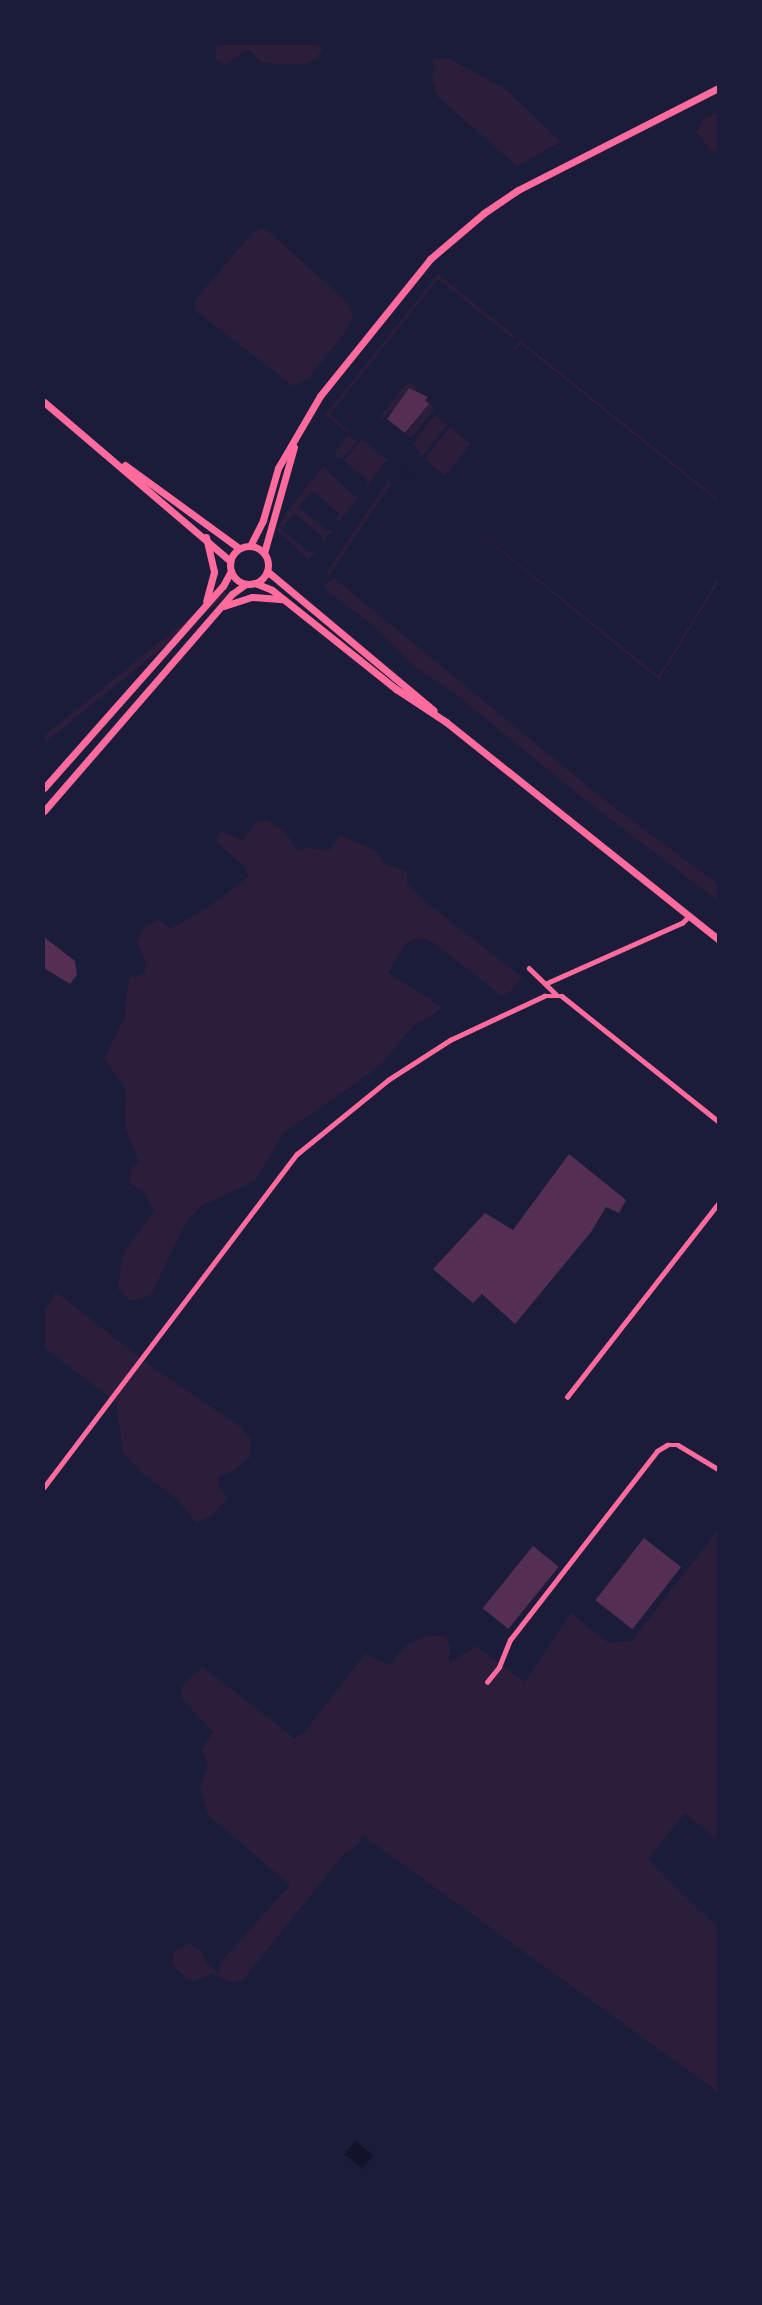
<!DOCTYPE html>
<html>
<head>
<meta charset="utf-8">
<style>
  body { margin:0 }
  #map { position:relative; width:762px; height:2305px; overflow:hidden; background:#1b1b3a; font-family:Poppins,sans-serif }
  div>[style] { position:absolute }
  .green>* { inset:0; background:#2a1e3b; transform-origin:0 0 }
  .water>* { inset:0; background:#12122b; transform-origin:0 0 }
  .building>* { inset:0; background:#542f53; transform-origin:0 0 }
  .minor>* { height:4.5px; margin:-2.25px; padding:0 2.25px; transform-origin:2.25px; border-radius:2.25px; background:#ff6b9d }
  .secondary>* { height:7px; margin:-3.5px; padding:0 3.5px; transform-origin:3.5px; border-radius:3.5px; background:#ff6b9d }
  .secondary>.ring { margin:-3.5px; padding:0; box-sizing:content-box; background:none; border:7px solid #ff6b9d; border-radius:50% }
  span { translate:-50% -50%; white-space:nowrap; text-align:center; line-height:1.15; -webkit-text-stroke:4.5px #1b1b3a; paint-order:stroke }
  .frame { position:absolute; inset:0; border:45px solid #1b1b3a; pointer-events:none }
</style>
</head>
<body>
<div id="map">
  <div class="green">
    <i style="clip-path:polygon(217px 44px,318px 44px,322px 49px,317px 58px,306px 64px,280px 64px,262px 63px,248px 49px,224px 66px,215px 58px)"></i>
    <i style="clip-path:polygon(448px 58px,506px 89px,561px 142px,517px 166px,437px 96px,432px 80px,434px 59px)"></i>
    <i style="clip-path:polygon(718px 112px,718px 153px,710px 149px,696px 132px,703px 120px)"></i>
    <i style="clip-path:polygon(265px 228px,348px 303px,353px 317px,346px 331px,308px 379px,293px 386px,194px 310px,195px 300px,253px 232px)"></i>
    <i style="clip-path:polygon(438px 274px,515px 336px,513px 339px,438px 279px,330px 414px,357px 440px,325px 415px)"></i>
    <i style="clip-path:polygon(520px 340px,718px 499px,718px 502px,521px 344px,506px 358px)"></i>
    <i style="clip-path:polygon(411px 383px,417px 388px,415px 392px,409px 387px,393px 412px,390px 410px,383px 419px,380px 417px,405px 385px)"></i>
    <i style="clip-path:polygon(428px 397px,434px 410px,411px 438px,406px 434px,429px 404px)"></i>
    <i style="clip-path:polygon(435px 415px,447px 425px,422px 457px,413px 443px)"></i>
    <i style="left:450px;top:427px;width:27px;height:41px;rotate:39deg"></i>
    <i style="clip-path:polygon(348px 435px,357px 442px,343px 458px,337px 458px,335px 452px)"></i>
    <i style="clip-path:polygon(362px 439px,387px 460px,366px 487px,367px 480px,344px 461px)"></i>
    <i style="clip-path:polygon(323px 466px,354px 496px,360px 495px,340px 521px,336px 519px,340px 514px,312px 491px,299px 507px,326px 530px,333px 529px,322px 543px,322px 536px,294px 513px,281px 529px,309px 552px,316px 551px,308px 560px,277px 531px,287px 512px)"></i>
    <i style="clip-path:polygon(399px 468px,659px 676px,718px 578px,718px 583px,659px 680px)"></i>
    <i style="left:389px;top:480px;width:4px;height:112px;rotate:34deg"></i>
    <i style="clip-path:polygon(334px 578px,602px 798px,718px 884px,718px 901px,584px 799px,453px 692px,415px 667px,370px 623px,328px 592px,324px 585px)"></i>
    <i style="left:224px;top:590px;width:6px;height:273px;rotate:51deg"></i>
    <i style="clip-path:polygon(268px 820px,285px 832px,298px 851px,307px 847px,328px 851px,341px 835px,376px 851px,385px 864px,407px 872px,407px 884px,427px 903px,522px 977px,511px 991px,502px 996px,434px 943px,420px 938px,406px 943px,388px 973px,441px 1006px,436px 1013px,414px 1025px,379px 1067px,284px 1133px,255px 1181px,200px 1207px,184px 1226px,151px 1295px,131px 1301px,118px 1289px,121px 1264px,125px 1250px,154px 1211px,145px 1194px,129px 1182px,131px 1168px,139px 1163px,124px 1124px,126px 1097px,123px 1085px,104px 1059px,124px 1019px,129px 978px,144px 974px,146px 965px,137px 942px,143px 929px,158px 919px,170px 929px,210px 906px,244px 880px,248px 876px,245px 867px,217px 843px,217px 837px,222px 831px,242px 841px,255px 822px)"></i>
    <i style="clip-path:polygon(56px 1292px,152px 1367px,241px 1427px,251px 1439px,250px 1457px,232px 1472px,219px 1476px,218px 1485px,228px 1498px,210px 1517px,196px 1523px,178px 1500px,143px 1474px,123px 1453px,116px 1402px,44px 1348px,44px 1311px)"></i>
    <i style="clip-path:polygon(718px 1530px,718px 1841px,685px 1813px,648px 1859px,718px 1928px,718px 2092px,362px 1835px,359px 1844px,345px 1853px,243px 1980px,232px 1983px,212px 1974px,194px 1981px,186px 1979px,172px 1963px,173px 1953px,189px 1943px,200px 1949px,208px 1965px,219px 1973px,220px 1963px,290px 1885px,208px 1815px,200px 1788px,208px 1765px,202px 1749px,213px 1732px,180px 1697px,183px 1685px,203px 1667px,294px 1738px,305px 1731px,365px 1654px,389px 1665px,406px 1645px,427px 1635px,444px 1636px,450px 1645px,449px 1663px,476px 1646px,525px 1682px,571px 1613px,609px 1643px,632px 1640px)"></i>
  </div>
  <div class="water">
    <i style="left:355px;top:2141px;width:23px;height:17px;rotate:38deg"></i>
  </div>
  <div class="building">
    <i style="clip-path:polygon(409px 388px,428px 397px,425px 400px,429px 404px,405px 433px,387px 419px)"></i>
    <i style="clip-path:polygon(44px 937px,75px 961px,77px 975px,70px 984px,44px 968px)"></i>
    <i style="clip-path:polygon(569px 1154px,626px 1200px,619px 1213px,606px 1207px,591px 1232px,515px 1324px,482px 1294px,473px 1303px,433px 1269px,485px 1213px,513px 1230px)"></i>
    <i style="left:644px;top:1538px;width:47px;height:79px;rotate:38deg"></i>
    <i style="left:533px;top:1546px;width:33px;height:80px;rotate:39deg"></i>
  </div>
  <div class="minor">
    <i style="left:529px;top:968px;width:37px;rotate:44deg"></i>
    <i style="left:547px;top:983px;width:148px;rotate:-24deg"></i>
    <i style="left:682px;top:923px;width:10px;rotate:-45deg"></i>
    <i style="left:567px;top:1397px;width:245px;rotate:-52deg"></i>
    <i style="left:44px;top:1487px;width:418px;rotate:-52.8deg"></i>
    <i style="left:297px;top:1154px;width:117px;rotate:-39.1deg"></i>
    <i style="left:388px;top:1080px;width:74px;rotate:-32.8deg"></i>
    <i style="left:450px;top:1040px;width:104px;rotate:-25.1deg"></i>
    <i style="left:544px;top:996px;width:18px"></i>
    <i style="left:562px;top:996px;width:200px;rotate:38.7deg"></i>
    <i style="left:487px;top:1682px;width:19px;rotate:-51deg"></i>
    <i style="left:499px;top:1667px;width:29px;rotate:-68deg"></i>
    <i style="left:510px;top:1640px;width:239px;rotate:-52.1deg"></i>
    <i style="left:657px;top:1451px;width:12px;rotate:-31deg"></i>
    <i style="left:667px;top:1445px;width:11px"></i>
    <i style="left:678px;top:1445px;width:47px;rotate:31deg"></i>
  </div>
  <div class="secondary">
    <i style="left:44px;top:402px;width:245px;rotate:40.5deg"></i>
    <i style="left:125px;top:465px;width:141px;rotate:36.1deg"></i>
    <i style="left:206px;top:537px;width:36px;rotate:77deg"></i>
    <i style="left:214px;top:572px;width:30px;rotate:105deg"></i>
    <i class="ring" style="left:230px;top:546px;width:31px;height:31px"></i>
    <i style="left:250px;top:546px;width:29px;rotate:-63deg"></i>
    <i style="left:263px;top:520px;width:54px;rotate:-73.9deg"></i>
    <i style="left:278px;top:468px;width:83px;rotate:-59.7deg"></i>
    <i style="left:320px;top:396px;width:176px;rotate:-51.2deg"></i>
    <i style="left:430px;top:259px;width:71px;rotate:-40.4deg"></i>
    <i style="left:484px;top:213px;width:41px;rotate:-34.1deg"></i>
    <i style="left:518px;top:190px;width:225px;rotate:-27deg"></i>
    <i style="left:264px;top:553px;width:110px;rotate:-74.2deg"></i>
    <i style="left:267px;top:571px;width:217px;rotate:39.9deg"></i>
    <i style="left:255px;top:583px;width:18px;rotate:22deg"></i>
    <i style="left:272px;top:590px;width:159px;rotate:38.6deg"></i>
    <i style="left:396px;top:689px;width:60px;rotate:33.4deg"></i>
    <i style="left:446px;top:722px;width:348px;rotate:38.6deg"></i>
    <i style="left:224px;top:606px;width:29px;rotate:-18deg"></i>
    <i style="left:252px;top:597px;width:31px;rotate:4deg"></i>
    <i style="left:44px;top:788px;width:270px;rotate:-48.5deg"></i>
    <i style="left:223px;top:586px;width:17px;rotate:-62deg"></i>
    <i style="left:44px;top:811px;width:287px;rotate:-49.1deg"></i>
    <i style="left:232px;top:594px;width:17px;rotate:-36deg"></i>
  </div>
  <div class="frame"></div>
</div>
</body>
</html>
